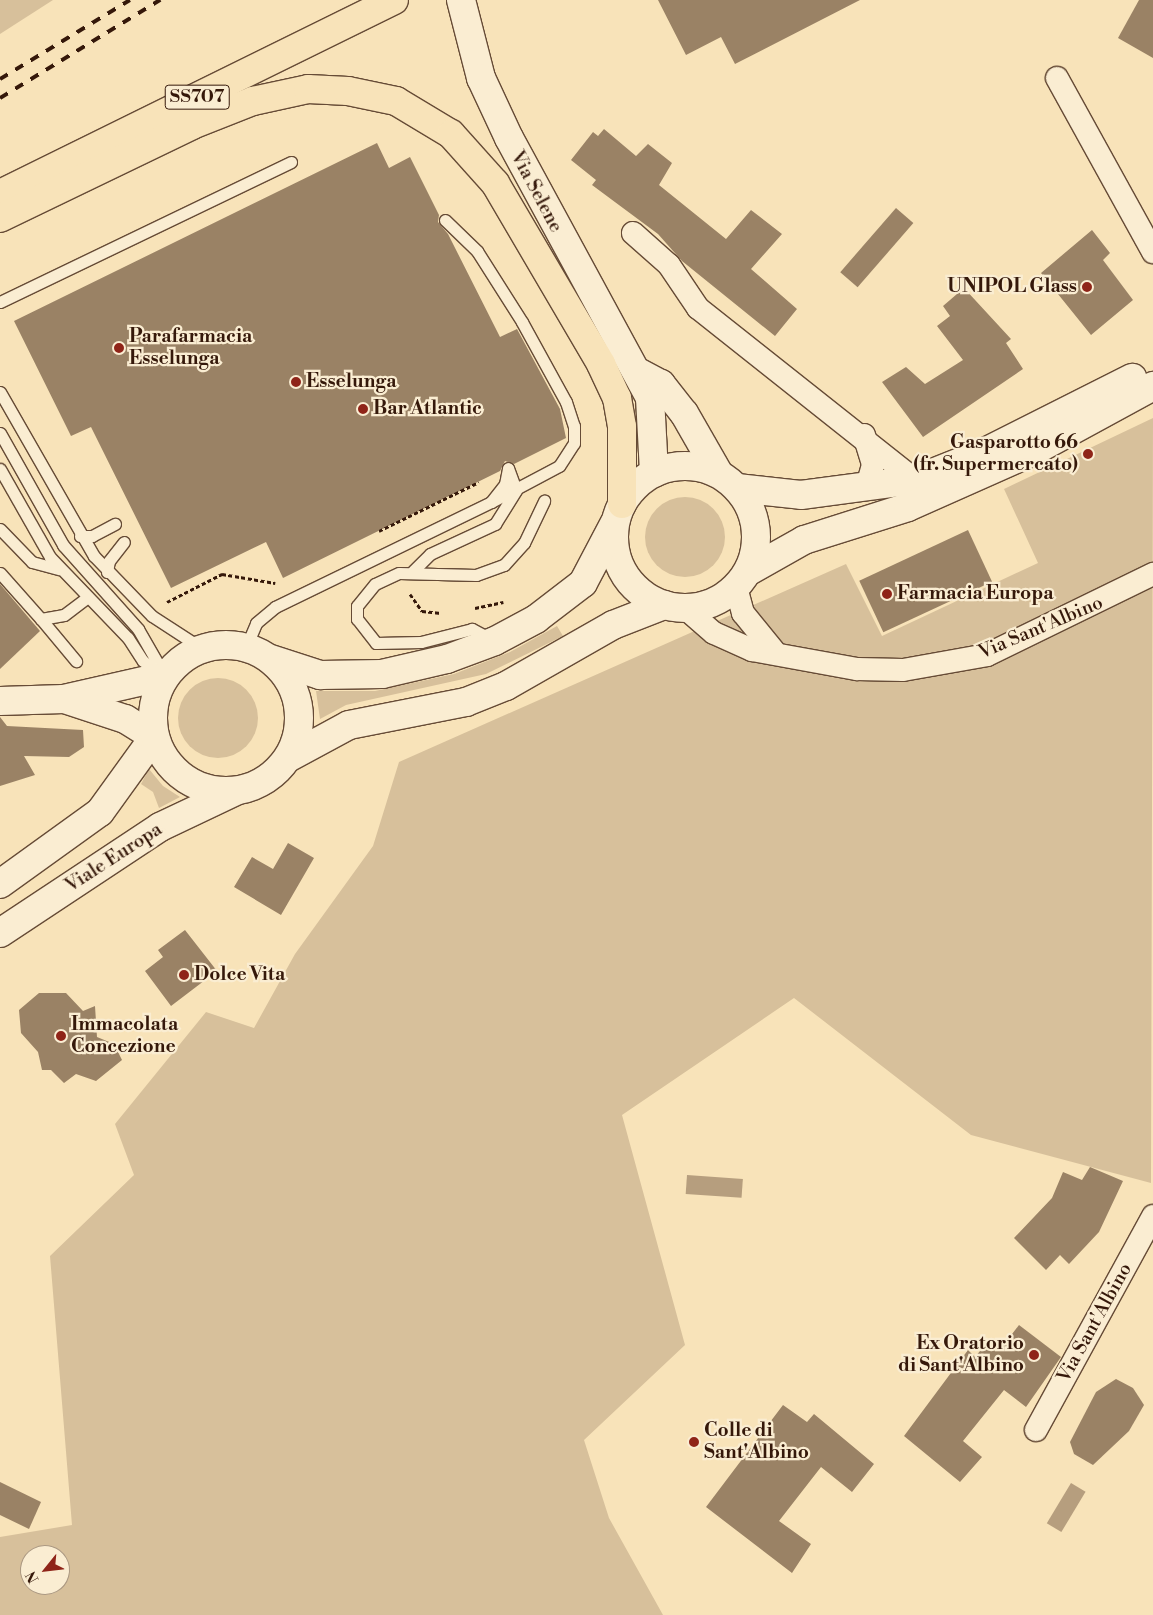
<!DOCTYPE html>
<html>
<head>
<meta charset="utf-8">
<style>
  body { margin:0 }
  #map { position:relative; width:1153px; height:1615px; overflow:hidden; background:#f8e3b9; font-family:"Libre Bodoni",serif }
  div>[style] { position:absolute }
  .green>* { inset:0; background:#d7c09b }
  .round { border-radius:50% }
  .water>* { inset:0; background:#b69e7e; transform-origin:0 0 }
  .building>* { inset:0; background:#9a8265; transform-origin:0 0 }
  .path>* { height:3px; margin-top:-1.5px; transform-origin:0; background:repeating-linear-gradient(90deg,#35180a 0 4px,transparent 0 6.5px) }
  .roads { filter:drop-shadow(1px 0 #664b36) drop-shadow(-1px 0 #664b36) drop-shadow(0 1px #664b36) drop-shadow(0 -1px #664b36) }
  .service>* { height:11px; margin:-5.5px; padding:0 5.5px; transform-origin:5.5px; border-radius:5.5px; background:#faedd2 }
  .minor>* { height:22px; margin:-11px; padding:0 11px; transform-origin:11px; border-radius:11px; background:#faedd2 }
  .tertiary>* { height:28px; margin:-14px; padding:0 14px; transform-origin:14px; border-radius:14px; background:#faedd2 }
  .secondary>* { height:28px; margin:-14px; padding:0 14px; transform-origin:14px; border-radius:14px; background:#faedd2 }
  .secondary>.ring { margin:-14px; padding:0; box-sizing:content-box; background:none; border:28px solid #faedd2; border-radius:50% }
  .trunk>* { height:28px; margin:-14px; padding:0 14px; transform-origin:14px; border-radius:14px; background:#f8e3b9 }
  .rail>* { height:4px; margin-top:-2px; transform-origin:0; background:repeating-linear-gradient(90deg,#35180a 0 9px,transparent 0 18px) }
  .dots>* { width:14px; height:14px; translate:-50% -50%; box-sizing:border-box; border:2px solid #faedd2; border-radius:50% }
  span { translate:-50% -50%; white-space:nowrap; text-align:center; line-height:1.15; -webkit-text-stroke:4.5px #faedd2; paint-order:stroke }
  .shield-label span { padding:1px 4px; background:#faedd2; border:1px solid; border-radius:4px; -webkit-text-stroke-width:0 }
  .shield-label { font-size:18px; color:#35180a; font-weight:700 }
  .street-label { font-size:19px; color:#35180a }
  .poi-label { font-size:19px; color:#35180a; font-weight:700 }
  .right { translate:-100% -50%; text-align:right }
  .left { translate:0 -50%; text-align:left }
  .north { position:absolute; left:20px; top:1545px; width:50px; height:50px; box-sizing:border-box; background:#faedd2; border:1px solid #ab9882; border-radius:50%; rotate:241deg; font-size:14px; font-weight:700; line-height:20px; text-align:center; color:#35180a }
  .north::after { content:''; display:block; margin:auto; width:18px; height:22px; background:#8f2418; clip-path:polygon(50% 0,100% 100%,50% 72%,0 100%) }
</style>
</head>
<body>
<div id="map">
  <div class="green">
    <i style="clip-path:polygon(0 0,53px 0,0 34px)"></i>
    <i style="clip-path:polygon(evenodd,1153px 418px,1151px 1183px,971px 1135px,794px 998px,622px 1115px,685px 1345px,584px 1440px,609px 1518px,663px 1615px,0 1615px,0 1537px,72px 1525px,50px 1256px,134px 1175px,115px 1124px,206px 1012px,254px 1028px,295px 954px,373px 846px,399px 762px,846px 564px,882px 636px,1038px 563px,1004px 489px,1153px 418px,30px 1555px,60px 1555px,60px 1585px,30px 1585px,30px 1555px)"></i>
    <i class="round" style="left:645px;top:497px;width:80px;height:80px"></i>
    <i style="clip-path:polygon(557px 626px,563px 636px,486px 674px,346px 705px,320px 719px,316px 691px,375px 691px,454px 674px,510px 652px)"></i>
    <i class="round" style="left:178px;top:678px;width:80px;height:80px"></i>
    <i style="clip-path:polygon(149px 769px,163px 786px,180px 797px,159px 808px,153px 792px,141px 784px)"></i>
  </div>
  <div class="water">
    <i style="left:687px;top:1175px;width:56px;height:19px;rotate:4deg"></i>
    <i style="left:1071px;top:1483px;width:17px;height:47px;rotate:31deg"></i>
  </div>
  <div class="building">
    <i style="clip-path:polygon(658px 0,860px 0,735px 64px,721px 37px,686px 55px)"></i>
    <i style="clip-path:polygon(1139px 0,1153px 0,1153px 58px,1118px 38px)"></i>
    <i style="clip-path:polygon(604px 129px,636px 156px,648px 144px,672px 163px,659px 185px,726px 239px,751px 210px,782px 234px,751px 269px,797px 309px,775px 336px,682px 261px,658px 234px,592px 185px,596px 180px,571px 160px,593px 132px,598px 136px)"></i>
    <i style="clip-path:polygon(377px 143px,389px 168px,410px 157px,439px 215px,438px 222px,448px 234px,500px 337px,517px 329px,560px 409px,566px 438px,514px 464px,505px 461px,500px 471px,283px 578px,266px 542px,171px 588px,91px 427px,71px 436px,14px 321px)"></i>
    <i style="left:896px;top:208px;width:23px;height:85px;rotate:41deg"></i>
    <i style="clip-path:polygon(1092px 230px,1110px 253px,1103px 260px,1133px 300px,1091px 335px,1041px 273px)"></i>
    <i style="clip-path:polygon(964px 288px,1011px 339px,1006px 343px,1023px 369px,923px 437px,882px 382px,906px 367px,925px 384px,963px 360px,937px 326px,950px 316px,943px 306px)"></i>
    <i style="left:968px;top:530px;width:57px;height:120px;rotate:65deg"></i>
    <i style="clip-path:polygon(0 584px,40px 631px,0 669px)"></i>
    <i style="clip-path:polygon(0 717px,7px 726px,83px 730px,84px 747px,69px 757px,24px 756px,35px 775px,0 786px)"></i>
    <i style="clip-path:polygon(288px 843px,314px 858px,281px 915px,234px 887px,252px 857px,273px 869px)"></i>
    <i style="clip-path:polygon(185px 930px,217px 971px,171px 1006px,145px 971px,163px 957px,158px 950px)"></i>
    <i style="clip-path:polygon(39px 993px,66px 993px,83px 1011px,95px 1006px,97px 1037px,114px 1044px,122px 1060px,96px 1081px,76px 1074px,64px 1083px,51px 1070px,42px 1070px,38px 1052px,21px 1033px,19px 1010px)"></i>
    <i style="clip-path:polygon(1090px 1167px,1123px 1181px,1099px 1232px,1069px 1264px,1060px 1255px,1046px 1270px,1014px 1238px,1052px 1198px,1063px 1172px,1082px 1180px)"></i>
    <i style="clip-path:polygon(1019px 1325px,1061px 1357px,1026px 1407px,1004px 1390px,963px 1441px,982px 1457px,960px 1482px,904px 1436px,968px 1350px,975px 1357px,990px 1339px,1002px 1347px)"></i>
    <i style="clip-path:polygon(1116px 1379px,1133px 1388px,1144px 1405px,1129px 1431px,1093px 1465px,1074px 1454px,1070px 1442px,1096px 1392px)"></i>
    <i style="clip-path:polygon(783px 1405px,807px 1422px,814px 1414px,874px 1464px,852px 1492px,821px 1467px,779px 1521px,811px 1544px,792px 1573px,706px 1507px)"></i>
    <i style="clip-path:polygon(0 1482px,41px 1502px,29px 1529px,0 1515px)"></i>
  </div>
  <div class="path">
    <i style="left:379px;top:531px;width:111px;rotate:-26.1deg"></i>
    <i style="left:410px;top:594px;width:21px;rotate:55deg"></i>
    <i style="left:422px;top:611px;width:19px;rotate:6deg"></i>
    <i style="left:167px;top:602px;width:62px;rotate:-27deg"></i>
    <i style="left:222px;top:574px;width:54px;rotate:9.6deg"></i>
    <i style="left:475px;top:608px;width:29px;rotate:-12deg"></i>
  </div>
  <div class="roads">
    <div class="service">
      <i style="left:445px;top:220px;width:45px;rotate:44.1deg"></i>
      <i style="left:477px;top:251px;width:84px;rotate:57.6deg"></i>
      <i style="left:522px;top:322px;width:91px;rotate:61.2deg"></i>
      <i style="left:566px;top:402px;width:25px;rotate:72deg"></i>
      <i style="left:574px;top:426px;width:17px;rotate:90deg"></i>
      <i style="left:574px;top:443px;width:27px;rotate:123deg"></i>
      <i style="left:559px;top:466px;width:77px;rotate:152.1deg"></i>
      <i style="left:0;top:302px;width:323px;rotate:-25.7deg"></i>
      <i style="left:0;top:392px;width:189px;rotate:60.2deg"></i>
      <i style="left:94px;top:556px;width:83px;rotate:46deg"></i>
      <i style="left:152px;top:616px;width:59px;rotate:33.1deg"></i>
      <i style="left:0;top:433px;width:129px;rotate:60.6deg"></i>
      <i style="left:63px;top:545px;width:113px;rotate:48.2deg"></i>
      <i style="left:138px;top:629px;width:54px;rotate:60.1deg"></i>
      <i style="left:0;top:469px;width:101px;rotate:60.4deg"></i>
      <i style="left:50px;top:557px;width:112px;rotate:46.1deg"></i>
      <i style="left:128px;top:638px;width:27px;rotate:57deg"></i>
      <i style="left:143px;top:661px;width:22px;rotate:34deg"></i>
      <i style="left:0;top:529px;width:46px;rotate:45.9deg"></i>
      <i style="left:32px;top:562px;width:28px;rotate:15deg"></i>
      <i style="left:80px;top:536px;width:12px"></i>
      <i style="left:92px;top:536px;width:26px;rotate:-28deg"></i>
      <i style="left:413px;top:571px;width:24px;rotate:-45deg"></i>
      <i style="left:430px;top:554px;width:72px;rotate:-24.8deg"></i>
      <i style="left:495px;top:524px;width:40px;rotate:-58deg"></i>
      <i style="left:516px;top:490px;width:23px;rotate:-110deg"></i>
      <i style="left:107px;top:572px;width:11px;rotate:-80deg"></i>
      <i style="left:109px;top:561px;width:24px;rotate:-52deg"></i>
      <i style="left:0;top:573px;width:62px;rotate:48.3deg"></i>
      <i style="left:41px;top:619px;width:23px;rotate:-10deg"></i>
      <i style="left:64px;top:615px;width:30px;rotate:-37deg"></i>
      <i style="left:41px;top:619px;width:55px;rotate:50.2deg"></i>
      <i style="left:493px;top:640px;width:24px;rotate:-152deg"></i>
      <i style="left:472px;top:629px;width:53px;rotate:165.7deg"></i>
      <i style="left:421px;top:642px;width:45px;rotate:178.7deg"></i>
      <i style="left:376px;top:643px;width:31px;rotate:-128deg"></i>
      <i style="left:357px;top:619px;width:13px;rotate:-90deg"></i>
      <i style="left:357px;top:606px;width:28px;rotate:-51deg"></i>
      <i style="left:375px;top:584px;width:26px;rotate:-25deg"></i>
      <i style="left:399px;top:573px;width:77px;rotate:1.5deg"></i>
      <i style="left:476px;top:575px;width:30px;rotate:-20deg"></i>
      <i style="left:504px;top:565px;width:30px;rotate:-48deg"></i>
      <i style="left:524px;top:543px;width:47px;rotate:-64.5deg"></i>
      <i style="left:246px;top:647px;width:26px;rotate:-67deg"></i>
      <i style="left:256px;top:623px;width:25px;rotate:-40deg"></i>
      <i style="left:275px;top:607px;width:240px;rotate:-25.9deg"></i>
      <i style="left:491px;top:502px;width:23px;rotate:-52deg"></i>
      <i style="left:505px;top:484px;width:16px;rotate:-79deg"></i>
    </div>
    <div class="minor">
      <i style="left:1057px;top:78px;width:199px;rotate:61.1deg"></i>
      <i style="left:633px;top:233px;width:48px;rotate:41.6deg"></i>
      <i style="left:669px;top:265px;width:52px;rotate:56deg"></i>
      <i style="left:698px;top:308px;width:277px;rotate:38.4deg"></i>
      <i style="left:864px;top:435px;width:31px;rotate:73deg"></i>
      <i style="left:873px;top:465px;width:25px;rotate:106deg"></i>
      <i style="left:736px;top:587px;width:27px;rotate:75deg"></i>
      <i style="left:743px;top:613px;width:49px;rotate:50.8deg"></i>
      <i style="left:685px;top:608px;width:38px;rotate:41deg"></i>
      <i style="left:714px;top:633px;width:42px;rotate:24.1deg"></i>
      <i style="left:752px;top:650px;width:107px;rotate:10.3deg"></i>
      <i style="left:857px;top:669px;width:46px;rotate:1.2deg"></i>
      <i style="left:903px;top:670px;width:85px;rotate:-10.1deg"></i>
      <i style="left:987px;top:655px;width:185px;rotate:-26deg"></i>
      <i style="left:1036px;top:1430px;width:244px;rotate:-61.3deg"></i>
    </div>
    <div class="tertiary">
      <i style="left:0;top:701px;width:64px;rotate:-1.8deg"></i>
      <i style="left:64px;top:699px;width:104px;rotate:-12.8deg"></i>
      <i style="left:0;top:884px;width:123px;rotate:-35.8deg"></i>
      <i style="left:100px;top:812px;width:92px;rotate:-54.2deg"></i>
      <i style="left:154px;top:737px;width:34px;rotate:-148deg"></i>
      <i style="left:125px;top:719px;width:64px;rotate:-161.8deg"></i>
      <i style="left:0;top:933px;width:192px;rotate:-33.5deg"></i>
      <i style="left:160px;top:827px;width:82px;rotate:-25.3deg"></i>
    </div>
    <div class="secondary">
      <i style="left:461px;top:0;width:81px;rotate:75.6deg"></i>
      <i style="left:481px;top:78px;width:66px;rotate:65deg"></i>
      <i style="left:509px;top:138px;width:296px;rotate:61.5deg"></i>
      <i style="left:650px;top:398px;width:75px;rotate:86.9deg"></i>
      <i style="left:640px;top:373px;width:24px;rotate:28deg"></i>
      <i style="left:661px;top:384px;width:37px;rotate:52deg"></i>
      <i style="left:684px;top:413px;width:70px;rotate:60.2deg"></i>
      <i class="ring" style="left:614px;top:466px;width:114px;height:114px"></i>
      <i style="left:737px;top:488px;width:64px;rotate:6.2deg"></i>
      <i style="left:801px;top:495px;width:115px;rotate:-7.5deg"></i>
      <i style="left:915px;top:480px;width:75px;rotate:-21.8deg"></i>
      <i style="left:985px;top:452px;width:165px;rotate:-26.7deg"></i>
      <i style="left:749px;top:571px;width:63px;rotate:-29.4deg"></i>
      <i style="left:804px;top:540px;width:109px;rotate:-17.6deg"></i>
      <i style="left:908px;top:507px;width:138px;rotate:-24deg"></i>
      <i style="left:1034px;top:451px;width:136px;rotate:-28.6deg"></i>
      <i class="ring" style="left:153px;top:645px;width:118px;height:118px"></i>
      <i style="left:271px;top:659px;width:52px;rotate:18.1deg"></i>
      <i style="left:320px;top:675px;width:62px;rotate:-0.9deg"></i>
      <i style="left:382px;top:674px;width:67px;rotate:-13deg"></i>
      <i style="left:447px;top:659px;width:51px;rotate:-20.6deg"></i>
      <i style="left:495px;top:641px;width:47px;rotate:-28.2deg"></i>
      <i style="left:536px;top:619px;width:59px;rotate:-37.5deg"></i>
      <i style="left:583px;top:583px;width:67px;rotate:-62.3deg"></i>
      <i style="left:288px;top:758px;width:69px;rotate:-28.4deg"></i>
      <i style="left:349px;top:725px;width:119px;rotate:-11.1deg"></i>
      <i style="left:466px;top:702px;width:43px;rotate:-21.8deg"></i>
      <i style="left:506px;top:686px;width:123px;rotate:-29.7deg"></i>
      <i style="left:613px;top:625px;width:55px;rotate:-21.4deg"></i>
    </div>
    <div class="trunk">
      <i style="left:0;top:194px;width:439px;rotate:-26.2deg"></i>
      <i style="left:0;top:218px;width:213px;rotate:-25.8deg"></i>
      <i style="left:192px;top:125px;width:66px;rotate:-21.5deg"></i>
      <i style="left:253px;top:101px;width:56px;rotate:-12.3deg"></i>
      <i style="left:308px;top:89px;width:40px;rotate:2.9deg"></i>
      <i style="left:348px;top:91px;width:49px;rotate:11.8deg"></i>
      <i style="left:396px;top:101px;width:64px;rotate:31deg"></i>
      <i style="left:451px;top:134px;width:66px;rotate:48.1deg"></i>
      <i style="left:495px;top:183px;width:210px;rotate:59.6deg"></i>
      <i style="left:601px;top:364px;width:38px;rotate:65deg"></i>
      <i style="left:617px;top:398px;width:29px;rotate:80deg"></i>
      <i style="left:622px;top:427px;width:77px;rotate:90deg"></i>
    </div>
  </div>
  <div class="rail">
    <i style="left:0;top:79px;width:152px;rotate:-31.3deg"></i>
    <i style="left:0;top:98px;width:188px;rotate:-31.5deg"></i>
  </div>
  <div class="dots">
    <i style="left:1087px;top:287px;background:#8f2418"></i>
    <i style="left:119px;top:348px;background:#8f2418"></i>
    <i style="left:296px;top:382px;background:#8f2418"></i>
    <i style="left:363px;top:409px;background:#8f2418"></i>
    <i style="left:1088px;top:454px;background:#8f2418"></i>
    <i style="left:887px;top:594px;background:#8f2418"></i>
    <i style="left:184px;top:975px;background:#8f2418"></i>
    <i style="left:61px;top:1036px;background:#8f2418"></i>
    <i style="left:1034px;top:1355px;background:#8f2418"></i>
    <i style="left:694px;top:1442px;background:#8f2418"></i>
  </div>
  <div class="shield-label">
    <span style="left:197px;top:97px">SS707</span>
  </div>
  <div class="street-label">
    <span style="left:536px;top:192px;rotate:62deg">Via Selene</span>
    <span style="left:1041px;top:628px;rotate:-23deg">Via Sant'Albino</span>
    <span style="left:114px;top:858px;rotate:-33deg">Viale Europa</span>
    <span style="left:1095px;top:1323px;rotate:-61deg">Via Sant'Albino</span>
  </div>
  <div class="poi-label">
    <span class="right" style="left:1077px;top:287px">UNIPOL Glass</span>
    <span class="left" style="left:129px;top:348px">Parafarmacia<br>Esselunga</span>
    <span class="left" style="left:306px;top:382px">Esselunga</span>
    <span class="left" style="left:373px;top:409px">Bar Atlantic</span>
    <span class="right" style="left:1078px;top:454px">Gasparotto 66<br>(fr. Supermercato)</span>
    <span class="left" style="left:897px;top:594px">Farmacia Europa</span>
    <span class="left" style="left:194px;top:975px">Dolce Vita</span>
    <span class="left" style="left:71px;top:1036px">Immacolata<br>Concezione</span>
    <span class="right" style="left:1024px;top:1355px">Ex Oratorio<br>di Sant'Albino</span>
    <span class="left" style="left:704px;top:1442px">Colle di<br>Sant'Albino</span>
  </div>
  <div class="north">N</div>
</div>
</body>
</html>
